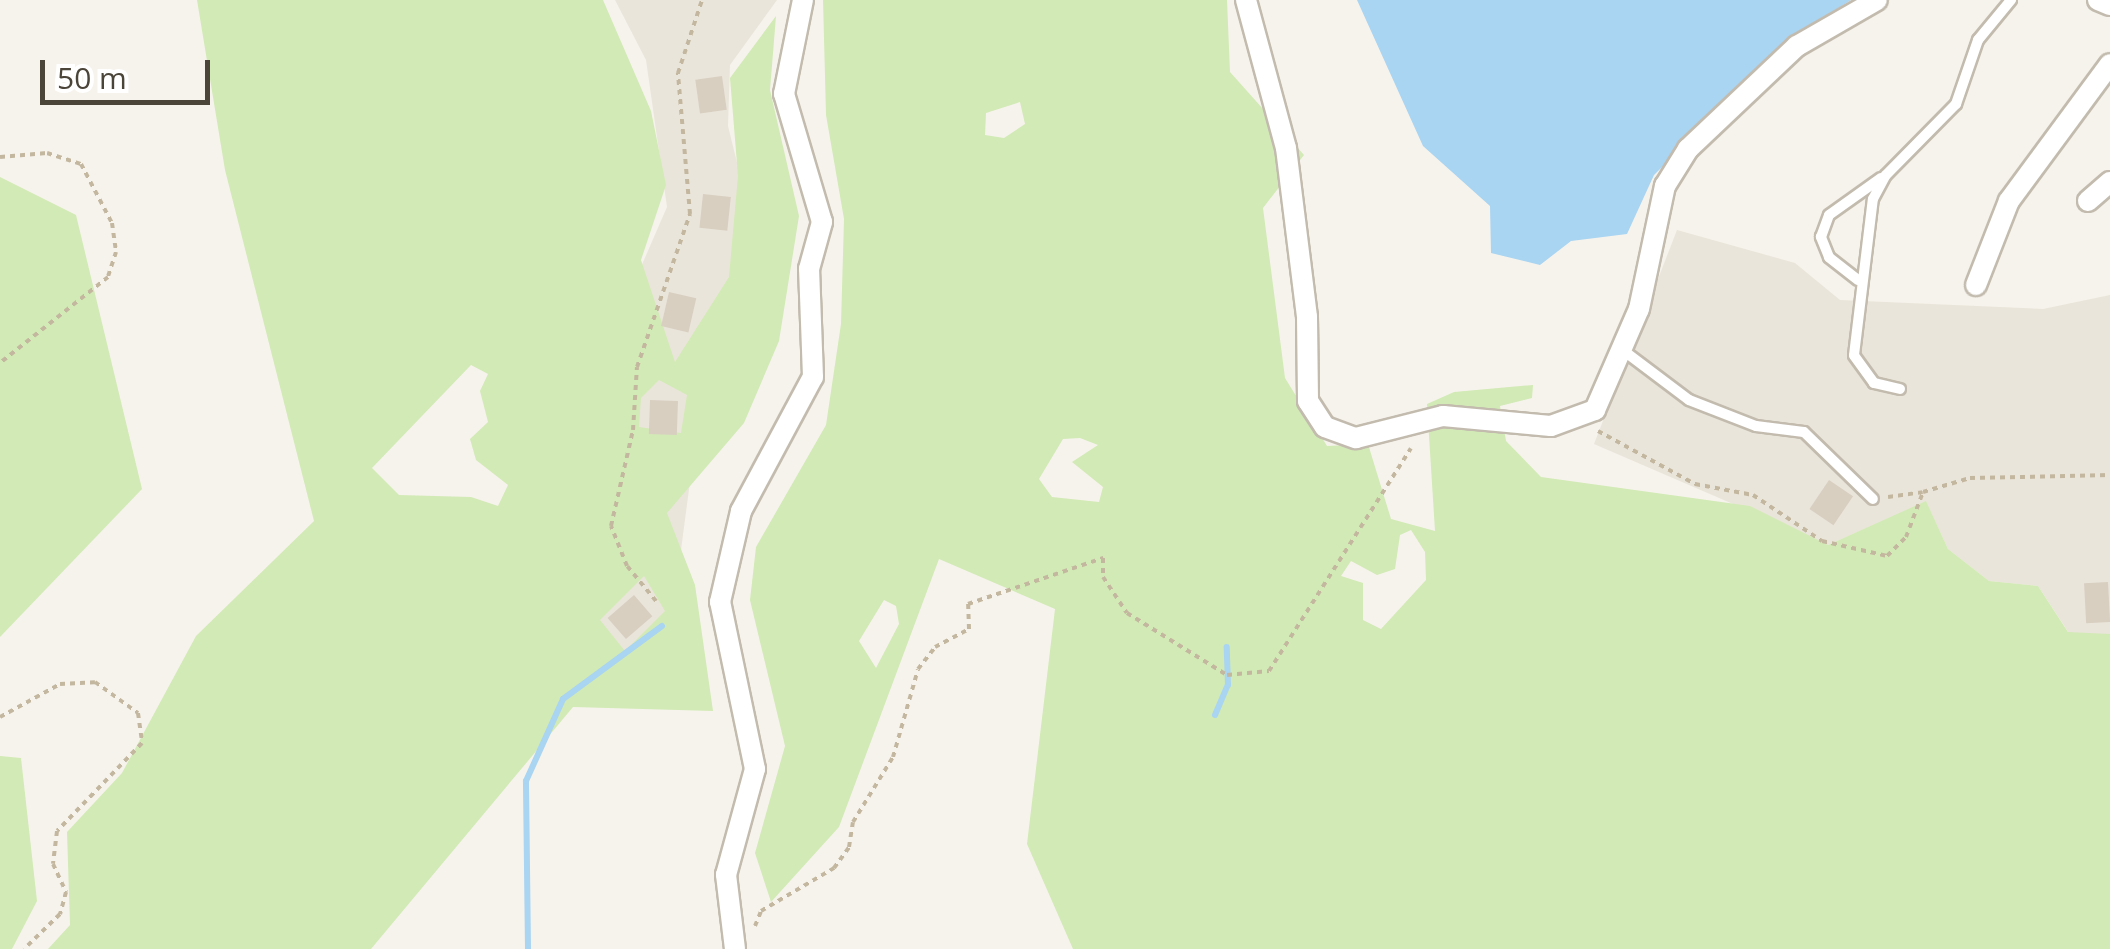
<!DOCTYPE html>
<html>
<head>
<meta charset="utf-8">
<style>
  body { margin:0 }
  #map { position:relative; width:2110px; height:949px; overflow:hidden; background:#f6f3ec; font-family:"Open Sans",sans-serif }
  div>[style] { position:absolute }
  .residential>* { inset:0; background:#eae5da }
  .green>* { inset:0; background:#d2eab5 }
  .water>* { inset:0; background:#a9d4f2 }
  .stream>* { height:6px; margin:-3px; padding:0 3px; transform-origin:3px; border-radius:3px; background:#a9d4f2 }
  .building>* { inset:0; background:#d8cfc1; transform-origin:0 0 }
  .path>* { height:4px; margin-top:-2px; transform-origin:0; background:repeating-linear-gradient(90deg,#c4b79f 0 5px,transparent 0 10px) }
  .roads { filter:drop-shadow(2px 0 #c2bbae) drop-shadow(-2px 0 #c2bbae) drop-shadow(0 2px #c2bbae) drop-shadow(0 -2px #c2bbae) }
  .service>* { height:10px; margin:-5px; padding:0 5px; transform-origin:5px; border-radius:5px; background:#fff }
  .minor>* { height:20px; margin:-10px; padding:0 10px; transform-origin:10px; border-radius:10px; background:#fff }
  span { translate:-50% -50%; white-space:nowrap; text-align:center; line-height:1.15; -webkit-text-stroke:8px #fff; paint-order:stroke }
  .scale { position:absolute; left:40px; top:60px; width:170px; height:45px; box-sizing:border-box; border:5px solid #4b4439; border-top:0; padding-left:12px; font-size:30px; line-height:35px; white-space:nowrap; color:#4b4439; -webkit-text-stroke:8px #fff; paint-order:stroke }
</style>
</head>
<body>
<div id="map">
  <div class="residential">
    <i style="clip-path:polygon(615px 0,777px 0,730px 65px,728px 126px,744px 191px,741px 280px,695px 444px,674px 603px,658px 649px,603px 663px,575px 613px,624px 306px,667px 207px,646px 60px)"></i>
    <i style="clip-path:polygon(1677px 230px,1795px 263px,1840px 300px,2043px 309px,2110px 295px,2110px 634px,2073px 639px,2038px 586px,1989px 581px,1948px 549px,1926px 502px,1828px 545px,1594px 444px)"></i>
  </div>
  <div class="green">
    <i style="clip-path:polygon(evenodd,197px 0,603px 0,651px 111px,666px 185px,641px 260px,675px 362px,729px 277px,738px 176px,730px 78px,776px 16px,770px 90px,799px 216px,779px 341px,744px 423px,667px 513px,695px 585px,713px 711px,573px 707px,371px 949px,48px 949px,70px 925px,67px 832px,122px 773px,196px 636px,314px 521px,225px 170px,197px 0,471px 365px,488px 374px,480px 391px,488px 422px,470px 439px,476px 460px,508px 485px,498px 506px,471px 497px,399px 495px,372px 468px,471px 365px,197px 0,659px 380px,687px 395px,681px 433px,639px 427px,641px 398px,659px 380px,197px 0,644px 576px,665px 611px,625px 651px,600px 620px,644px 576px)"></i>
    <i style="clip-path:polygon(evenodd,823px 0,1227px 0,1230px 72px,1304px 155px,1263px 208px,1285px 378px,1327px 446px,1368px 444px,1391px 519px,1435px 531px,1427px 404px,1454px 392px,1533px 385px,1532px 398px,1500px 406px,1506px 441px,1541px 477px,1750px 506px,1828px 545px,1926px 501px,1948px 549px,1989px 581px,2038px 586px,2068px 632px,2110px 634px,2110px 949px,1073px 949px,1027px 844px,1055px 609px,939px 559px,839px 827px,771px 902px,755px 853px,785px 746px,750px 600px,756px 547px,826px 425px,841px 324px,844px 219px,826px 115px,823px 0,1020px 102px,1025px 124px,1004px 138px,985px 135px,986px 113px,1020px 102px,823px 0,1080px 438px,1098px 445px,1072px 462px,1103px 487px,1099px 502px,1052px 497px,1039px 479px,1063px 439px,1080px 438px,823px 0,1411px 530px,1425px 552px,1426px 580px,1381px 629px,1363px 620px,1363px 583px,1341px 576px,1351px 561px,1377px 575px,1395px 569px,1400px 535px,1411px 530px,823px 0,884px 600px,896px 606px,899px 624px,876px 668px,859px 641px,884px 600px)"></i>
    <i style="clip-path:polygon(0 177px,76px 215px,142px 489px,0 637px)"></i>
    <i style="clip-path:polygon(0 756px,21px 758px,37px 901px,12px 949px,0 949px)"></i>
  </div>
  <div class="water">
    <i style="clip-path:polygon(1357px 0,1851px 0,1792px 38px,1654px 175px,1627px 234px,1571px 241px,1540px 265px,1491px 253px,1490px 206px,1423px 146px)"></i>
  </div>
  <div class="stream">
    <i style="left:1215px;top:715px;width:33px;rotate:-67deg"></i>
    <i style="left:1228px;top:685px;width:38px;rotate:-92deg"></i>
    <i style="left:528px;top:949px;width:168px;rotate:-90.7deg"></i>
    <i style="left:526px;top:781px;width:90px;rotate:-65.7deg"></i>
    <i style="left:563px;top:699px;width:123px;rotate:-36.4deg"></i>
  </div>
  <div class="building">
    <i style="left:722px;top:76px;width:34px;height:27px;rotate:82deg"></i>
    <i style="left:703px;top:194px;width:28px;height:34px;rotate:6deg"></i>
    <i style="left:669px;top:292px;width:28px;height:35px;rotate:13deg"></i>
    <i style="left:650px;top:400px;width:28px;height:34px;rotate:2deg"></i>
    <i style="left:1829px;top:480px;width:29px;height:35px;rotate:34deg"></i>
    <i style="left:2108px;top:582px;width:40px;height:24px;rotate:87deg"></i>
    <i style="left:634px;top:595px;width:28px;height:35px;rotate:49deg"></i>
  </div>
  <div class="path">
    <i style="left:0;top:157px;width:47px;rotate:-4.9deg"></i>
    <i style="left:47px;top:153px;width:36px;rotate:18deg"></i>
    <i style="left:81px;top:164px;width:67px;rotate:62.3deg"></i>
    <i style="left:112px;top:223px;width:29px;rotate:82deg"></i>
    <i style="left:116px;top:252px;width:26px;rotate:108deg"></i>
    <i style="left:108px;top:277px;width:138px;rotate:141.5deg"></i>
    <i style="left:1598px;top:431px;width:111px;rotate:28.7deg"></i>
    <i style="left:1695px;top:484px;width:59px;rotate:10.7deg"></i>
    <i style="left:1753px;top:495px;width:83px;rotate:33.7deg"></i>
    <i style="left:1822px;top:541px;width:67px;rotate:13deg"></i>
    <i style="left:1887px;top:556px;width:27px;rotate:-45deg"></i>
    <i style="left:1906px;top:537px;width:48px;rotate:-69.3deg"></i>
    <i style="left:1923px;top:492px;width:49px;rotate:-16.6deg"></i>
    <i style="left:1970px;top:478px;width:140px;rotate:-1.2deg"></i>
    <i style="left:1888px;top:497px;width:35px;rotate:-8deg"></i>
    <i style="left:656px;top:601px;width:45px;rotate:-129.6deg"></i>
    <i style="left:627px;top:566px;width:43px;rotate:-111.8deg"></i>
    <i style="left:611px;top:526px;width:98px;rotate:-77.1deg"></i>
    <i style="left:633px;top:430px;width:63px;rotate:-86.4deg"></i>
    <i style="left:637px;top:367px;width:162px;rotate:-70.9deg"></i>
    <i style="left:690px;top:214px;width:142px;rotate:-94.9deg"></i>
    <i style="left:678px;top:73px;width:77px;rotate:-71.8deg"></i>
    <i style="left:0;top:717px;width:68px;rotate:-28.8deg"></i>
    <i style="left:60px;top:684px;width:35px;rotate:-3deg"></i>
    <i style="left:95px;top:682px;width:53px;rotate:35.8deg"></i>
    <i style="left:138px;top:713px;width:30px;rotate:82deg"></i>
    <i style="left:142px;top:743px;width:122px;rotate:134deg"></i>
    <i style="left:57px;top:831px;width:33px;rotate:97deg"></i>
    <i style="left:53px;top:864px;width:31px;rotate:65deg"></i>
    <i style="left:66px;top:892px;width:23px;rotate:105deg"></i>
    <i style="left:60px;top:914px;width:50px;rotate:135.8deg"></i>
    <i style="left:755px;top:926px;width:16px;rotate:-68deg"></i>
    <i style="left:761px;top:911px;width:85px;rotate:-30.5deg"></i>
    <i style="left:834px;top:868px;width:26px;rotate:-54deg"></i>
    <i style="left:849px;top:847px;width:25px;rotate:-81deg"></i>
    <i style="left:853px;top:822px;width:76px;rotate:-58.4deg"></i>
    <i style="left:893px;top:757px;width:91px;rotate:-74.1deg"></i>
    <i style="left:918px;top:669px;width:28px;rotate:-52deg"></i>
    <i style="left:935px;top:647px;width:38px;rotate:-28deg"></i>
    <i style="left:969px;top:629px;width:25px;rotate:-92deg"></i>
    <i style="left:968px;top:604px;width:143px;rotate:-18.8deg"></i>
    <i style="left:1103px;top:558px;width:19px;rotate:90deg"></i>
    <i style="left:1103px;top:577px;width:43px;rotate:56.3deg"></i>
    <i style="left:1127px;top:613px;width:118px;rotate:31.8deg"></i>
    <i style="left:1227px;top:675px;width:42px;rotate:-5.4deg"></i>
    <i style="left:1269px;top:671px;width:264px;rotate:-57.5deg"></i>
  </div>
  <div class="roads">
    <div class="service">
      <i style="left:1858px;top:280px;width:37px;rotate:-142deg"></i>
      <i style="left:1829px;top:257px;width:22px;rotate:-112deg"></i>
      <i style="left:1821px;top:237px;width:23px;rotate:-70deg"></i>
      <i style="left:1829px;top:215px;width:64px;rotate:-35.4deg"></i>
      <i style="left:1624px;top:351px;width:81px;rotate:37deg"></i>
      <i style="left:1689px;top:400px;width:72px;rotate:21.2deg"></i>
      <i style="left:1756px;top:426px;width:48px;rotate:7.1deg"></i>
      <i style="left:1804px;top:432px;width:96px;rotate:44.2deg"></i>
      <i style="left:1900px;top:389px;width:27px;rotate:-167deg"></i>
      <i style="left:1874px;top:383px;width:34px;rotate:-126deg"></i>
      <i style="left:1854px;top:355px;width:157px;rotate:-83.1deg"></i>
      <i style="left:1873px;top:199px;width:27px;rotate:-62deg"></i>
      <i style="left:1886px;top:175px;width:100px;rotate:-45.4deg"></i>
      <i style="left:1956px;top:104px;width:68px;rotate:-71deg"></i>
      <i style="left:1978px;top:40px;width:52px;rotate:-50.5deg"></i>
    </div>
    <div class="minor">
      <i style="left:1246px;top:0;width:153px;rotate:74.9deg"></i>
      <i style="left:1286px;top:148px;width:170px;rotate:82.9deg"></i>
      <i style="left:1307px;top:317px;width:84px;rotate:89.3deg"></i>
      <i style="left:1308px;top:401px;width:31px;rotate:57deg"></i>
      <i style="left:1325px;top:427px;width:33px;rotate:20deg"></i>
      <i style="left:1356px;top:438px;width:90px;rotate:-14.2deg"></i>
      <i style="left:1443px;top:416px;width:108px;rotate:5.3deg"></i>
      <i style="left:1551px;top:426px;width:47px;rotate:-20deg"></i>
      <i style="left:1595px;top:410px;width:110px;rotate:-66.5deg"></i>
      <i style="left:1639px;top:309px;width:126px;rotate:-78.1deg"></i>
      <i style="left:1665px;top:186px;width:44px;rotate:-58.1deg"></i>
      <i style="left:1688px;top:149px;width:150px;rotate:-43.4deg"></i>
      <i style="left:1797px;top:46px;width:92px;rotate:-29.9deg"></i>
      <i style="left:2098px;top:0;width:13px;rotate:23deg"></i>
      <i style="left:2088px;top:201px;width:29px;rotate:-41deg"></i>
      <i style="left:1976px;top:285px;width:90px;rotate:-68.6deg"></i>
      <i style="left:2009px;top:201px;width:170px;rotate:-53.6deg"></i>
      <i style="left:735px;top:949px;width:75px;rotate:-96.9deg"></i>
      <i style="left:726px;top:875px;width:110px;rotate:-74.7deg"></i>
      <i style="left:755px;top:769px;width:171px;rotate:-101.8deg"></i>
      <i style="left:720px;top:602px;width:93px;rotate:-77deg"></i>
      <i style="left:741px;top:511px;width:152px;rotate:-61.8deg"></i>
      <i style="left:813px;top:377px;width:108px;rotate:-92.1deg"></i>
      <i style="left:809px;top:269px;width:49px;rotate:-74.5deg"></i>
      <i style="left:822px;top:222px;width:134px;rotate:-106.5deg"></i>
      <i style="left:784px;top:94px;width:96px;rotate:-78.6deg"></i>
    </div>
  </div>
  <div class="scale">50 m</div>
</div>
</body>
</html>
